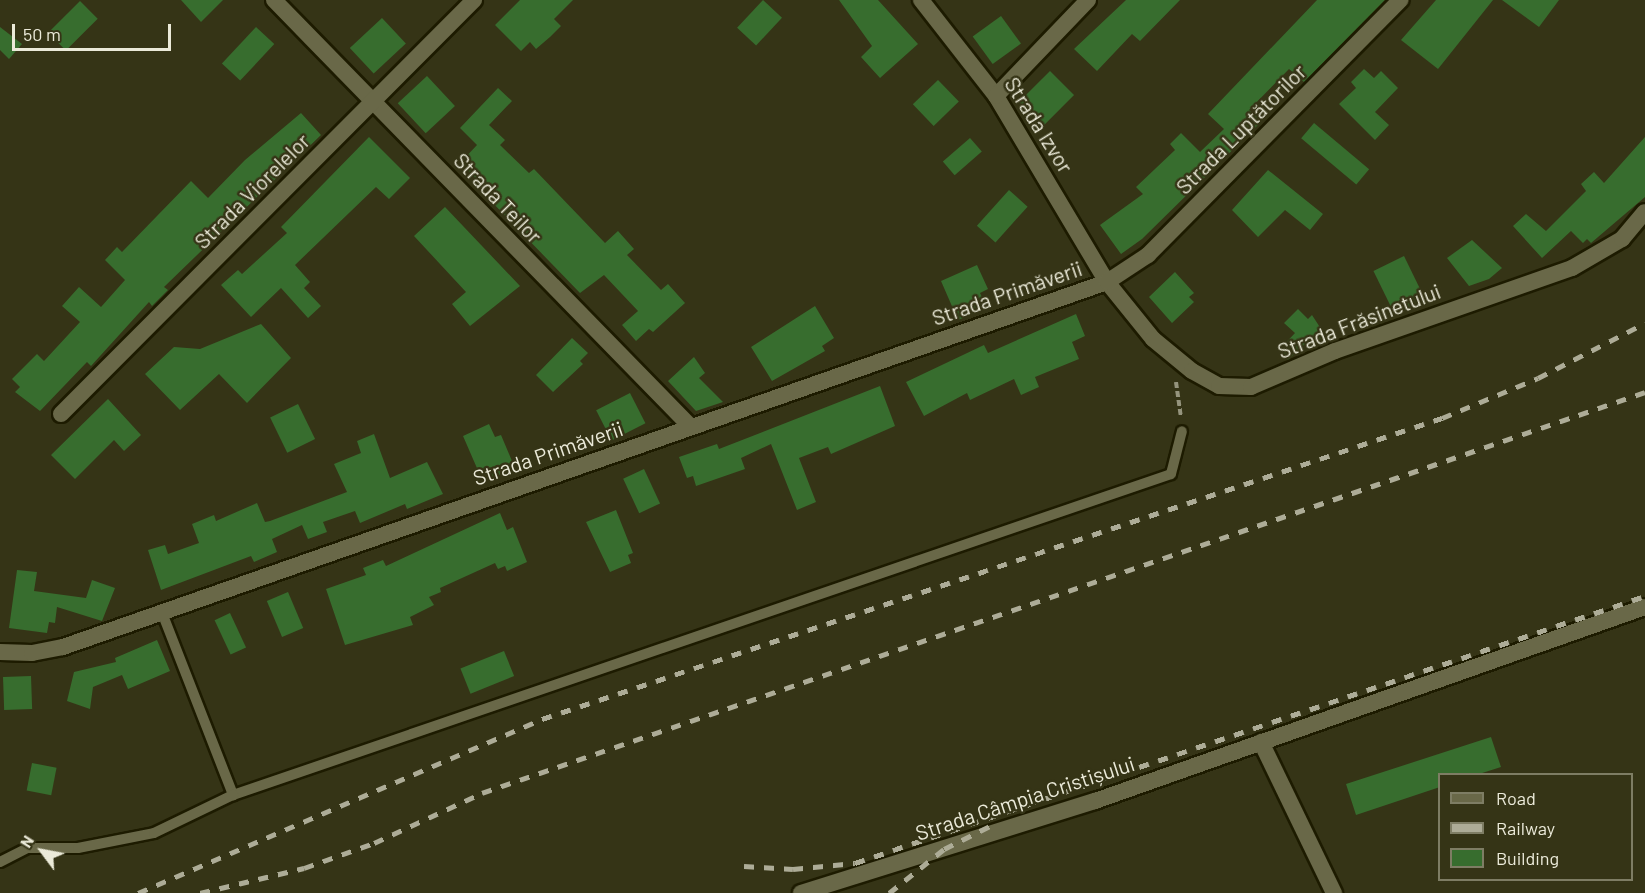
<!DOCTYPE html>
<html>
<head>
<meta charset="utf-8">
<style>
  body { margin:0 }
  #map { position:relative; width:1645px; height:893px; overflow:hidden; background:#353416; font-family:Barlow,sans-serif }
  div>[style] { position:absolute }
  .building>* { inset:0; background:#376d2e; transform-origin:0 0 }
  .path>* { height:4px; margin-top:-2px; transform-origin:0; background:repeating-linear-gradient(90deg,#95947d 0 6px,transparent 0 9px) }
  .roads { filter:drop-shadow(2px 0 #1d1b00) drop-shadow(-2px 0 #1d1b00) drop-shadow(0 2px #1d1b00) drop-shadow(0 -2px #1d1b00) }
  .service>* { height:10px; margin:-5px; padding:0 5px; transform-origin:5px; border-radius:5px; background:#696848 }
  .minor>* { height:16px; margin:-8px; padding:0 8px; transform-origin:8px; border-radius:8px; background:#696848 }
  .rail>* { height:4.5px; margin-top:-2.25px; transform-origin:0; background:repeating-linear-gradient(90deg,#adac97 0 10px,transparent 0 20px) }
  span { translate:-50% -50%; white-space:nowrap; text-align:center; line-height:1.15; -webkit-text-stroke:5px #353416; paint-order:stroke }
  .street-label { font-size:21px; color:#ebead9 }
  .legend { position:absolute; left:1438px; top:773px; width:195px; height:108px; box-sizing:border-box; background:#353416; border:2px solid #7e7d64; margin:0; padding:8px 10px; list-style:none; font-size:18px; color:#ebead9 }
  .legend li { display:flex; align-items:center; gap:12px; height:30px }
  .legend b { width:30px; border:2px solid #7e7d64 }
  .north { position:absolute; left:12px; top:821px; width:60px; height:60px; -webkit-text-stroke:4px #353416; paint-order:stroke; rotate:302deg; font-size:16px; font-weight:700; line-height:24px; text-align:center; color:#ebead9 }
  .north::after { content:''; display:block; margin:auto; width:21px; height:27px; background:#ebead9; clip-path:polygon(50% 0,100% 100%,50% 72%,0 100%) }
  .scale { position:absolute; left:12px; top:24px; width:159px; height:27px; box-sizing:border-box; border:3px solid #ebead9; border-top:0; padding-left:8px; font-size:18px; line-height:21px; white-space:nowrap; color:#ebead9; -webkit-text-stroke:4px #353416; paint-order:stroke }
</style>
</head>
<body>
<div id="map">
  <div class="building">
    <i style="clip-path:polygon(181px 0,223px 0,201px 22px)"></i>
    <i style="clip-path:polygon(520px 0,573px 0,554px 19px,561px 26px,550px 37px,536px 49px,530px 42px,521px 51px,495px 25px)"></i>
    <i style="left:763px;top:0;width:26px;height:38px;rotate:43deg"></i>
    <i style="clip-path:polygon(839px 0,878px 0,918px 44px,880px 78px,861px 57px,872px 46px)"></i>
    <i style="clip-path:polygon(1126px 0,1180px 0,1140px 41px,1132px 34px,1097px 71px,1074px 49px)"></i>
    <i style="clip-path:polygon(1317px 0,1385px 0,1304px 82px,1289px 69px,1249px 110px,1262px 121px,1142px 239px,1121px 254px,1100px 225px,1143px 194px,1136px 187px,1175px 150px,1170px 144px,1181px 133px,1200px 152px,1224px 129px,1208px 114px)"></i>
    <i style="clip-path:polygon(1436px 0,1493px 0,1438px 69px,1401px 40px)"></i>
    <i style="clip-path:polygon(1502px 0,1559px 0,1539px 27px)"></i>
    <i style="left:80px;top:1px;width:25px;height:45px;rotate:45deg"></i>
    <i style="left:1001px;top:16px;width:34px;height:35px;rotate:54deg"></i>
    <i style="left:382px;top:18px;width:35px;height:44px;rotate:47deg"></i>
    <i style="clip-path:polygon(0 27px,22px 44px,9px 59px,0 50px)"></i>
    <i style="left:256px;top:27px;width:25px;height:50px;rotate:43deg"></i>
    <i style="clip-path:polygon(1364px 69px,1374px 78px,1381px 71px,1398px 88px,1375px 112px,1389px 125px,1375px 140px,1339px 104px,1356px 88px,1351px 82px)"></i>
    <i style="left:1050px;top:71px;width:34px;height:44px;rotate:45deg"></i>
    <i style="left:427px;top:76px;width:41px;height:40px;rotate:47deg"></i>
    <i style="left:938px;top:80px;width:30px;height:35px;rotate:46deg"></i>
    <i style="clip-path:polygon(498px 88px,512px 101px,489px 125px,505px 140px,500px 145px,529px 173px,534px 169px,605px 243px,618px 231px,634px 249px,627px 255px,661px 290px,668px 284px,685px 303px,653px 332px,649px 329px,636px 341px,622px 325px,638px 311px,604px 275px,580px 293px,489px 199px,493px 195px,460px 163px,477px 145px,460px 128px)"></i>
    <i style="clip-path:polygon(301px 113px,321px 135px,164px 287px,168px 290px,152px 306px,149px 302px,91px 366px,87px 362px,40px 411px,15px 392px,20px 387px,12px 379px,37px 354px,44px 361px,80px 322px,62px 306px,79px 287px,101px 307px,125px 280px,105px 260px,117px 247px,122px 252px,191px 181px,208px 198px,245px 160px)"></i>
    <i style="left:1314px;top:123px;width:72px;height:20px;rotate:40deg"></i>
    <i style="clip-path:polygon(369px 137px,410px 178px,389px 199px,376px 187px,295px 265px,310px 282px,304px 288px,321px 306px,308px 318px,281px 288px,251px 317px,221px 285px,238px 270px,242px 274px,287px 233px,281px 227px)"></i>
    <i style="clip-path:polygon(1645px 137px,1645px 197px,1591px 243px,1587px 239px,1583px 243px,1571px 231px,1542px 258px,1513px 226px,1526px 214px,1546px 231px,1586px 191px,1581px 184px,1594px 172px,1604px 183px)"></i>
    <i style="left:970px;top:138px;width:18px;height:36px;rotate:49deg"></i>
    <i style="clip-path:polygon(1268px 170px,1323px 214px,1310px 230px,1285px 210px,1258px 237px,1232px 210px)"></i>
    <i style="left:1009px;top:190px;width:25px;height:48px;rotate:42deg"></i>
    <i style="clip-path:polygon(445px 207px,520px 286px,470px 326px,452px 304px,466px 292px,414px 236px)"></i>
    <i style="clip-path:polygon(1472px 240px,1502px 268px,1489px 279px,1469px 286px,1447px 258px)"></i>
    <i style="left:1404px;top:256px;width:50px;height:34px;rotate:64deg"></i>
    <i style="clip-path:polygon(977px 265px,988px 289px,980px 293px,987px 308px,958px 320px,941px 281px)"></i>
    <i style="clip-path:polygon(1175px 272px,1194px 293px,1189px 297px,1194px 302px,1172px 323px,1149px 297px)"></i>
    <i style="clip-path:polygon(815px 306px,834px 338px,822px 346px,825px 351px,772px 381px,751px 347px)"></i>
    <i style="clip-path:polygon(1298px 309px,1308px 319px,1312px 315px,1325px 335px,1310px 349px,1305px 344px,1288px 360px,1279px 350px,1295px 333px,1284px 323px)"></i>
    <i style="clip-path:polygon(1076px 314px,1085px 336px,1072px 342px,1079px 359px,1035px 377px,1039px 387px,1021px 395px,1014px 379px,970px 400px,967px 393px,924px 416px,906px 382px,984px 345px,988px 353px)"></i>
    <i style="clip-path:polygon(261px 324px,291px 358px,247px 403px,219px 374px,180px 410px,145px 374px,174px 347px,200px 349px)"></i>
    <i style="clip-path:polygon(572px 338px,588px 353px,580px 361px,583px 364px,553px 392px,536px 375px)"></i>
    <i style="clip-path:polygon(694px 357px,705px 373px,699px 378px,723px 402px,696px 411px,668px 381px)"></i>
    <i style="clip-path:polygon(880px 386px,895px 426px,831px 454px,828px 447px,799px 458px,816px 502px,797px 510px,771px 444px,741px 458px,745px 469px,696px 486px,693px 476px,687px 478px,679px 457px,717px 444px,719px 449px)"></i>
    <i style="left:630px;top:393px;width:34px;height:38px;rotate:63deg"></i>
    <i style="clip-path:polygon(108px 399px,141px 435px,124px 451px,114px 440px,75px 479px,51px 455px)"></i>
    <i style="left:298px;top:404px;width:39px;height:31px;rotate:64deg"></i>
    <i style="clip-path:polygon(489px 424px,495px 437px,501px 435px,515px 468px,483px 482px,463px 436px)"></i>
    <i style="clip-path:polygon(374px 434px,390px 478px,427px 462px,443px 494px,407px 509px,405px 504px,360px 523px,355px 511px,323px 522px,327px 532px,308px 539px,302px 525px,272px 539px,277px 552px,254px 562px,251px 556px,161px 590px,148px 550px,165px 545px,168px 554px,199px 543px,192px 524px,214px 515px,216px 521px,257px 503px,265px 522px,270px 521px,347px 492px,334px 464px,361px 453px,357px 441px)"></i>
    <i style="left:644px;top:469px;width:38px;height:23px;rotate:65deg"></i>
    <i style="clip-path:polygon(616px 510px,633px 553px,628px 555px,631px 563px,610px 572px,586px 522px)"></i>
    <i style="clip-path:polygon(500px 513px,507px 530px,513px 527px,527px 562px,507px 571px,505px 566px,498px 569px,495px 563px,440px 588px,441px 592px,429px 597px,434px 605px,410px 617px,413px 625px,345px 645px,326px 589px,366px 575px,363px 568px,383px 560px,386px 566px)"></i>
    <i style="clip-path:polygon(17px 570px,37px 572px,34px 591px,86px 598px,92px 580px,115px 588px,102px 621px,57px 607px,55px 623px,49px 622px,47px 633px,9px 628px)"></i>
    <i style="left:288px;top:592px;width:39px;height:23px;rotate:67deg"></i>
    <i style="left:230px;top:613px;width:38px;height:17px;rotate:65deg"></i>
    <i style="clip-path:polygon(157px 640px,170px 671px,128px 689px,122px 675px,93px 687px,90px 709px,67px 701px,74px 672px,116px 662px,115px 658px)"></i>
    <i style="left:504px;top:651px;width:27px;height:47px;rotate:68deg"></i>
    <i style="left:31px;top:676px;width:33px;height:28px;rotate:88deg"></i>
    <i style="clip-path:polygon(1491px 737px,1501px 767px,1479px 774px,1440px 774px,1440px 787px,1356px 815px,1346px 784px)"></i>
    <i style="left:32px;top:763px;width:25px;height:28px;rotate:11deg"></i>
  </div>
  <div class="path">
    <i style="left:1176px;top:382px;width:34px;rotate:82deg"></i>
  </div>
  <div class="roads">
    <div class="service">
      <i style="left:161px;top:610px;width:199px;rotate:68.7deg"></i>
      <i style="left:233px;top:795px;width:991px;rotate:-18.89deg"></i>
      <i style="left:1171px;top:474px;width:44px;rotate:-75.7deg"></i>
      <i style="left:0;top:862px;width:30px;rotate:-27deg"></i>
      <i style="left:27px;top:848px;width:51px"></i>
      <i style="left:78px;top:848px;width:77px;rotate:-11.2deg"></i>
      <i style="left:154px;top:833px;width:88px;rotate:-25.7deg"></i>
    </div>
    <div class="minor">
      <i style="left:274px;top:0;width:597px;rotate:45.68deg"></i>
      <i style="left:921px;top:0;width:122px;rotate:52deg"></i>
      <i style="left:996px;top:96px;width:217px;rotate:59.2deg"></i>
      <i style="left:1107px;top:282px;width:73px;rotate:51.1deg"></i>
      <i style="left:1153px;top:339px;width:50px;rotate:39.4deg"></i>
      <i style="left:1192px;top:371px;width:31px;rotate:29deg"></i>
      <i style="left:1219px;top:386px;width:32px;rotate:2deg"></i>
      <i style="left:1251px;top:387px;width:91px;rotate:-23.2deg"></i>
      <i style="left:1335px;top:351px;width:251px;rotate:-19.3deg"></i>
      <i style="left:1572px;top:268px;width:58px;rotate:-30.1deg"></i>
      <i style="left:1622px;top:239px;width:35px;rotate:-50deg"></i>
      <i style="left:996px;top:96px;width:133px;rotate:-46.2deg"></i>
      <i style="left:61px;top:414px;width:585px;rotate:-45.07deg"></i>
      <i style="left:0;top:652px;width:32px;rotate:2deg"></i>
      <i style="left:32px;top:653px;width:32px;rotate:-11deg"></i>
      <i style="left:63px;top:647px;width:1106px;rotate:-19.27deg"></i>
      <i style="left:1107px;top:282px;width:49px;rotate:-33.4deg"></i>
      <i style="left:1148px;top:255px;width:359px;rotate:-45.3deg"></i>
      <i style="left:1261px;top:742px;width:168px;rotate:64.2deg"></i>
      <i style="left:801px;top:893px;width:308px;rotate:-17.4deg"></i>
      <i style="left:1095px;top:801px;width:583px;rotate:-19.43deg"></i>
    </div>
  </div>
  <div class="rail">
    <i style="left:744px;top:866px;width:49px;rotate:3.5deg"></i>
    <i style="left:793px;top:869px;width:62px;rotate:-5.5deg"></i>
    <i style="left:855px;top:863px;width:834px;rotate:-18.67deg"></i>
    <i style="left:138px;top:893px;width:440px;rotate:-23.3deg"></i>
    <i style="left:542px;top:719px;width:949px;rotate:-18.49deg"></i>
    <i style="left:1442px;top:418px;width:104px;rotate:-22.6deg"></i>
    <i style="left:1538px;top:378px;width:120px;rotate:-27.2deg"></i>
    <i style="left:200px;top:893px;width:107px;rotate:-13.5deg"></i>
    <i style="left:304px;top:868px;width:74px;rotate:-19.7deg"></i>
    <i style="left:374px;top:843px;width:119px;rotate:-24.8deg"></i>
    <i style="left:482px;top:793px;width:1230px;rotate:-19.02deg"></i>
    <i style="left:889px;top:893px;width:70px;rotate:-38.7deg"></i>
    <i style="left:944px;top:849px;width:58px;rotate:-26.6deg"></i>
  </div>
  <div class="street-label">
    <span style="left:1039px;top:125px;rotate:58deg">Strada Izvor</span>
    <span style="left:1241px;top:129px;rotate:-45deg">Strada Luptătorilor</span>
    <span style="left:252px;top:191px;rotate:-45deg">Strada Viorelelor</span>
    <span style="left:498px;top:198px;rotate:46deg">Strada Teilor</span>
    <span style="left:1007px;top:293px;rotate:-19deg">Strada Primăverii</span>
    <span style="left:1359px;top:321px;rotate:-21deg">Strada Frăsinetului</span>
    <span style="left:548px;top:453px;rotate:-19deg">Strada Primăverii</span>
    <span style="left:1025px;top:798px;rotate:-18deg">Strada Câmpia Cristișului</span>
  </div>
  <ul class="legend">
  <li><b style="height:8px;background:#696848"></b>Road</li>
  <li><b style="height:8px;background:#adac97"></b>Railway</li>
  <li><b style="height:16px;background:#376d2e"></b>Building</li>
  </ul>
  <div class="north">N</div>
  <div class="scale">50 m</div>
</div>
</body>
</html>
